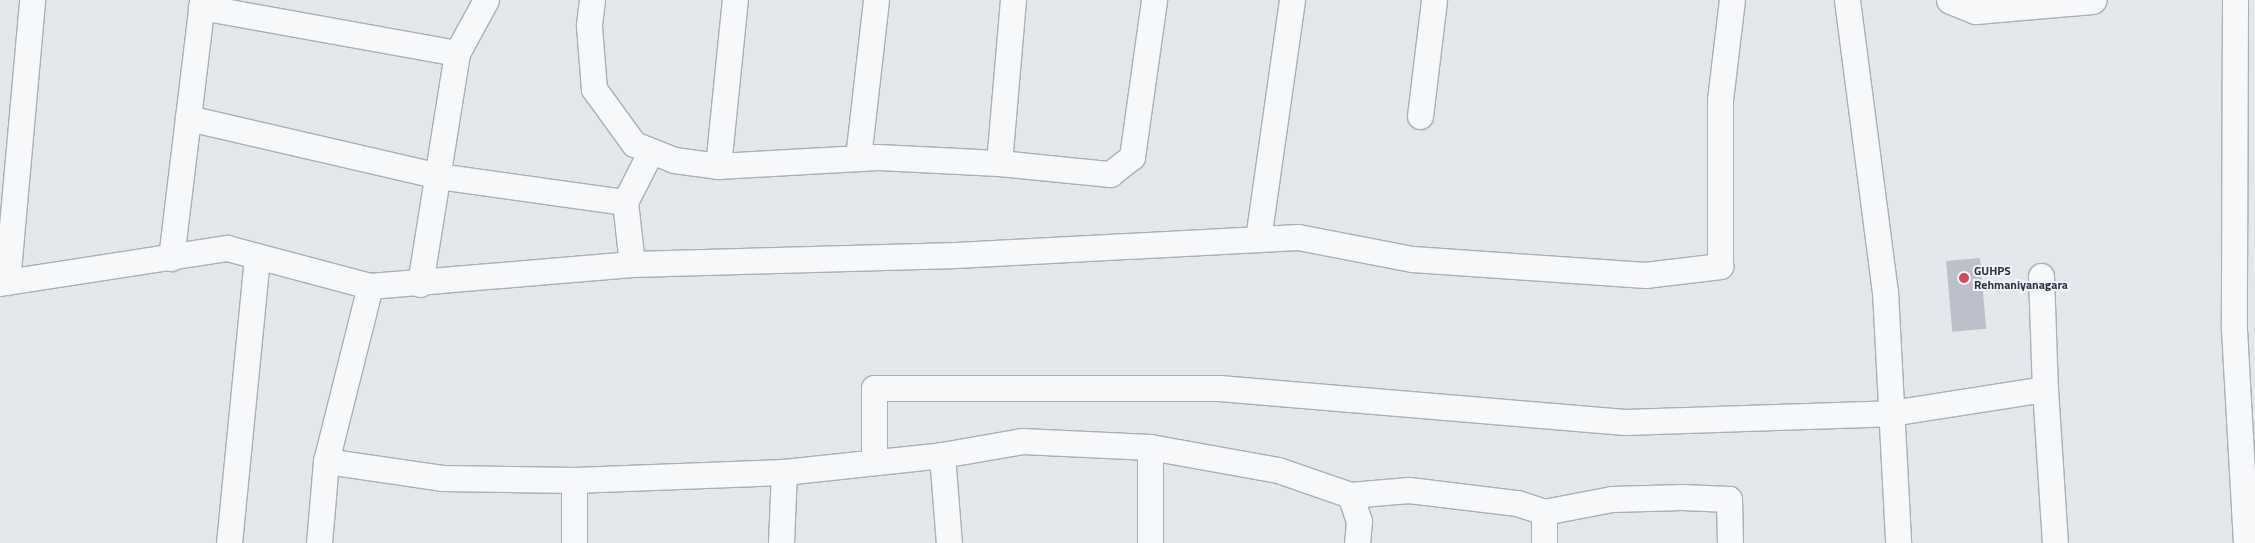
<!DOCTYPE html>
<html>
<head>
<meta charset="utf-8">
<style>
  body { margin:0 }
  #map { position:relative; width:2255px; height:543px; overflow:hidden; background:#e4e7ec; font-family:"Titillium Web",sans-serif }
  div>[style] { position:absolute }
  .building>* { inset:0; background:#bbc0ca; transform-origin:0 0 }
  .roads { filter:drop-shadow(1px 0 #a9aeb7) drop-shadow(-1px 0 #a9aeb7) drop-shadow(0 1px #a9aeb7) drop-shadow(0 -1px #a9aeb7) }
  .minor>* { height:25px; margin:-12.5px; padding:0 12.5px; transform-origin:12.5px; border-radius:12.5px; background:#f7f8fa }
  .tertiary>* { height:28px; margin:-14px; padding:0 14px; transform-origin:14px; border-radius:14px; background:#f7f8fa }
  .dots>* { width:14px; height:14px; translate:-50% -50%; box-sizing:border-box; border:2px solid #f4f6f9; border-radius:50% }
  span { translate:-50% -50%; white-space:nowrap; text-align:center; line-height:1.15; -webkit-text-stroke:4px #f4f6f9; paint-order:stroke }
  .poi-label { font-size:12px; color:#2b3445; font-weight:700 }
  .left { translate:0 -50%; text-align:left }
</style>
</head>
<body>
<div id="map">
  <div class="building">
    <i style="left:1980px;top:258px;width:71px;height:34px;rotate:85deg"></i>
  </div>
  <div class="roads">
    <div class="minor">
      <i style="left:592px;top:0;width:26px;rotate:97deg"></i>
      <i style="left:589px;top:26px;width:63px;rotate:85.5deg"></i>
      <i style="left:594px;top:89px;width:68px;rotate:54deg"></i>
      <i style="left:634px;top:144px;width:43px;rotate:21.8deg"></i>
      <i style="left:674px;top:160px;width:44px;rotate:7.8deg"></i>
      <i style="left:718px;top:166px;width:160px;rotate:-3.2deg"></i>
      <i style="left:878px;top:157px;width:121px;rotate:2.8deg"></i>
      <i style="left:999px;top:163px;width:164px;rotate:-85.1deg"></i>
      <i style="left:1847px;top:0;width:293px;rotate:82.6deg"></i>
      <i style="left:1885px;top:291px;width:252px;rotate:87deg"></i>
      <i style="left:2235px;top:0;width:329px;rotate:90.2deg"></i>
      <i style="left:2234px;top:329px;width:214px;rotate:86.8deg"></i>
      <i style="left:201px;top:7px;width:260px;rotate:10.2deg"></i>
      <i style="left:1420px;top:116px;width:117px;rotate:-83.1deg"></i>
      <i style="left:188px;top:118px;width:258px;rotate:13deg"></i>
      <i style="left:439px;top:176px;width:188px;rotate:8deg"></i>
      <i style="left:858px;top:158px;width:159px;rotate:-83.5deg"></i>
      <i style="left:999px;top:163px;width:112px;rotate:5.7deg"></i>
      <i style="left:1110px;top:174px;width:28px;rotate:-38deg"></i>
      <i style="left:1132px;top:157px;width:159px;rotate:-82deg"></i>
      <i style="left:718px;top:166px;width:167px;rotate:-84.2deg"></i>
      <i style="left:1258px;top:239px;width:241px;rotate:-81.9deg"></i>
      <i style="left:171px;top:258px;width:260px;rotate:-83.1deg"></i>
      <i style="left:632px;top:264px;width:62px;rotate:-96.4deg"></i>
      <i style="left:625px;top:202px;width:57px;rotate:-63deg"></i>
      <i style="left:2041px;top:276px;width:113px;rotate:88deg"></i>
      <i style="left:7px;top:282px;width:283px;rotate:-84.9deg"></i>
      <i style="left:0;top:283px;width:230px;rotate:-8.8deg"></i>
      <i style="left:227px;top:248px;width:148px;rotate:14.9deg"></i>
      <i style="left:370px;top:286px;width:263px;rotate:-4.8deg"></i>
      <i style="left:632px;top:264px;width:324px;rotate:-1.6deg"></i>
      <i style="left:956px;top:255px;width:342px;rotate:-3deg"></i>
      <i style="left:1298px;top:237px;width:116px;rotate:10.9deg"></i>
      <i style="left:1412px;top:259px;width:234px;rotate:3.9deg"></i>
      <i style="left:1645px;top:275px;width:76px;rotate:-6.8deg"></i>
      <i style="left:1720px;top:266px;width:166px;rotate:-90deg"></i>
      <i style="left:1720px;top:100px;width:101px;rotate:-83.2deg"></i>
      <i style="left:420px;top:284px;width:234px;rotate:-80.9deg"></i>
      <i style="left:457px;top:53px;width:60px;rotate:-61.3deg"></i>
      <i style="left:370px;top:286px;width:180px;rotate:104.1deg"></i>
      <i style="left:326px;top:461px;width:117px;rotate:8.3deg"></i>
      <i style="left:442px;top:478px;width:132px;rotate:0.9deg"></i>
      <i style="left:574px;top:480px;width:210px;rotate:-2.2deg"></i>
      <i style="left:1150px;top:447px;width:96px;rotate:90deg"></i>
      <i style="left:942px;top:455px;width:88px;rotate:85.5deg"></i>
      <i style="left:874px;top:462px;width:74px;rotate:-90deg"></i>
      <i style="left:874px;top:388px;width:345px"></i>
      <i style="left:1219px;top:388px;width:407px;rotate:4.8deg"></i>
      <i style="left:1625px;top:422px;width:266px;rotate:-1.9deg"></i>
      <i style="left:1891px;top:413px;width:156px;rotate:-8.9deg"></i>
      <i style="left:2045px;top:389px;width:154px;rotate:86.3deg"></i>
      <i style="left:1350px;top:495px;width:28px;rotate:71deg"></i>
      <i style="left:1359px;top:521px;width:22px;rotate:95deg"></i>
      <i style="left:229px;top:543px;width:288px;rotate:-84.4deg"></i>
      <i style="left:319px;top:543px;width:82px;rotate:-85.1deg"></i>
      <i style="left:574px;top:543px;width:63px;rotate:-90deg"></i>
      <i style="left:781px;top:543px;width:71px;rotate:-87.6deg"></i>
      <i style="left:784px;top:472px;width:159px;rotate:-6.1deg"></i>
      <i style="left:942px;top:455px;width:81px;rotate:-9.9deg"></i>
      <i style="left:1022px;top:441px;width:128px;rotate:2.7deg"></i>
      <i style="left:1150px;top:447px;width:130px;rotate:10.2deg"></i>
      <i style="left:1278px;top:470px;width:76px;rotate:19.1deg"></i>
      <i style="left:1350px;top:495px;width:59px;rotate:-4.8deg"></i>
      <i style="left:1409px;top:490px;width:109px;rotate:6.9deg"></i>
      <i style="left:1517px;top:503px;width:28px;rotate:18deg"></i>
      <i style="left:1544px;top:543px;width:31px;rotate:-90deg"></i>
      <i style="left:1544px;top:512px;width:69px;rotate:-10.8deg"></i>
      <i style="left:1612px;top:499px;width:70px;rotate:-1.6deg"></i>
      <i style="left:1682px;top:497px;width:47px;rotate:2.4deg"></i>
      <i style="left:1729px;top:499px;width:44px;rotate:88.7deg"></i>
    </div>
    <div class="tertiary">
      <i style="left:1951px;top:0;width:27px;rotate:22deg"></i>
      <i style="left:1976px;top:10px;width:117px;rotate:-4.9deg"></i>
    </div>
  </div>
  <div class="dots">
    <i style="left:1964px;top:278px;background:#d1495b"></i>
  </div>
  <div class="poi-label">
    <span class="left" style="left:1974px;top:278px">GUHPS<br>Rehmaniyanagara</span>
  </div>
</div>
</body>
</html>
